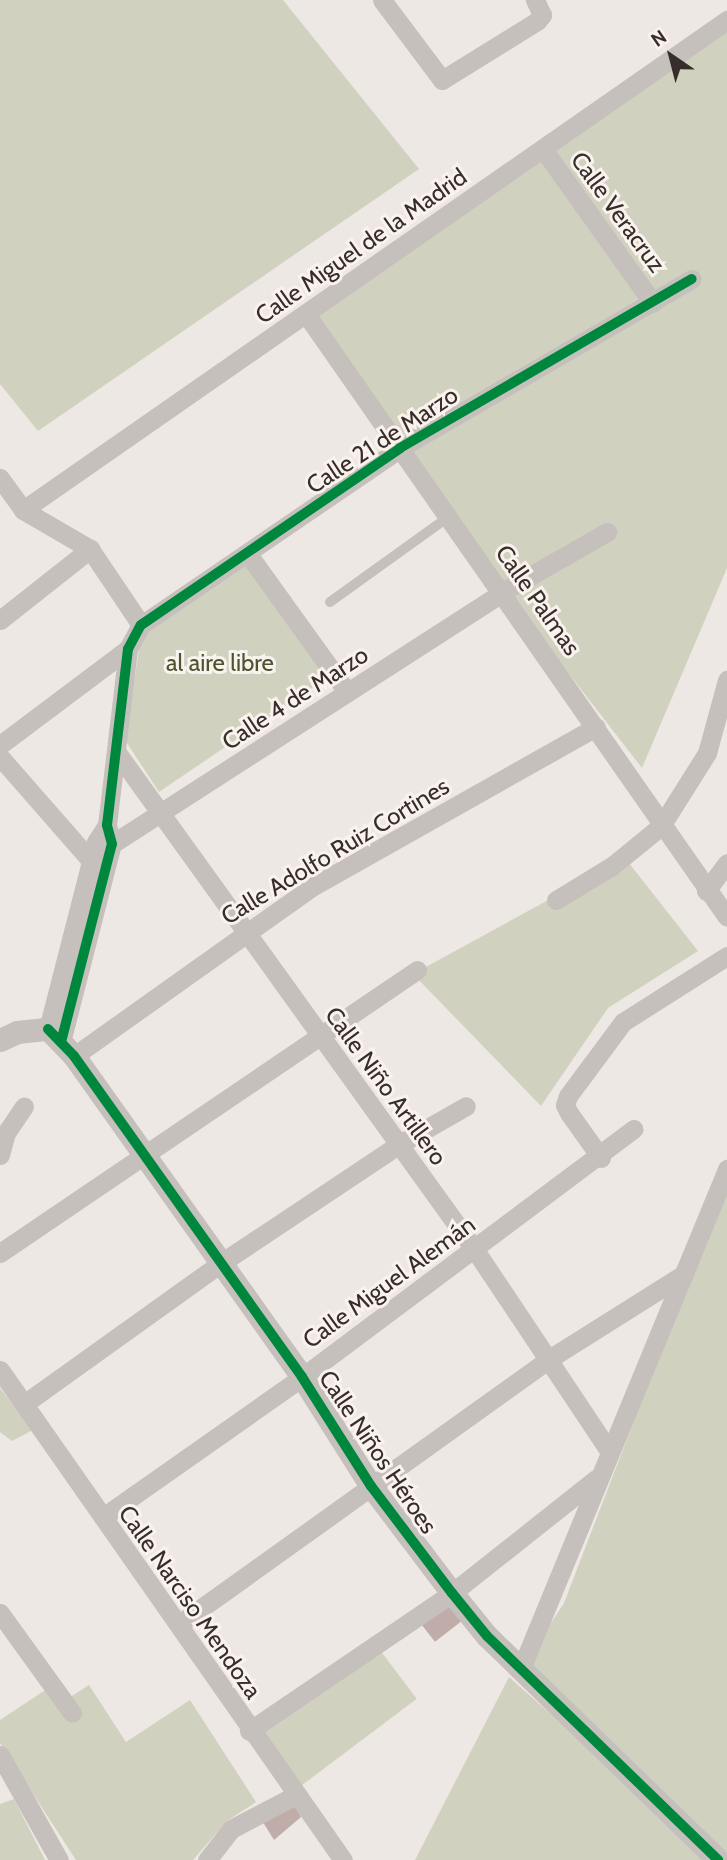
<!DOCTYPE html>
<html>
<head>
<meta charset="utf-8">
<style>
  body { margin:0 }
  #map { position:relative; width:727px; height:1860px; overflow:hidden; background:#eee8e4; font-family:Cabin,sans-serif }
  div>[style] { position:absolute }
  .green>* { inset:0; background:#d1d1c0; transform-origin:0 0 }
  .building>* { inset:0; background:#c0aca8; transform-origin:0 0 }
  .service>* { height:10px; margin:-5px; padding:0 5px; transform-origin:5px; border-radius:5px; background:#c6c0bd }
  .minor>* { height:19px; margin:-9.5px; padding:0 9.5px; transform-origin:9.5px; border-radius:9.5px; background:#c6c0bd }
  .tertiary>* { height:23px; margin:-11.5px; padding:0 11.5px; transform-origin:11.5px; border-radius:11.5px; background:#c6c0bd }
  .cycleway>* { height:10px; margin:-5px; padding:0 5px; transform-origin:5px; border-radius:5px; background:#00873e }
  span { translate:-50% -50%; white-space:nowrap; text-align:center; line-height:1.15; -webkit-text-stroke:6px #f9f2ed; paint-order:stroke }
  .street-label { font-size:24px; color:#372d2b }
  .park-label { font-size:24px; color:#4b5331 }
  .north { position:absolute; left:636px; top:21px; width:70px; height:70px; -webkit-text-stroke:5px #f9f2ed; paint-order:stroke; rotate:325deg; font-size:19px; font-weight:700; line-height:28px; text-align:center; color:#372d2b }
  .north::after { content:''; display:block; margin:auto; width:24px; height:32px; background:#372d2b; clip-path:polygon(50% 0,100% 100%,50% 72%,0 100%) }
</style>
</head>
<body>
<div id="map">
  <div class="green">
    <i style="clip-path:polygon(0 0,283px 0,419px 169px,38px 431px,0 384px)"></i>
    <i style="clip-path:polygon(727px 22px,727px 568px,642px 768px,493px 576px,317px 315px)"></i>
    <i style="clip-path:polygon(247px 554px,331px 675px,159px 792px,125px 740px,142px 630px)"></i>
    <i style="clip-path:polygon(625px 858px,698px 951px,608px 1008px,541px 1106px,413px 974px)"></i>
    <i style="clip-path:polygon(727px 1179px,727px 1860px,521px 1669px,564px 1603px)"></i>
    <i style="clip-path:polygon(0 1388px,33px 1430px,12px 1441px,0 1432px)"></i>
    <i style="left:377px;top:1646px;width:66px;height:144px;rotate:53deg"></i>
    <i style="clip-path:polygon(509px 1677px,716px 1860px,415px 1860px)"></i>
    <i style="clip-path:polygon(53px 1685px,64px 1701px,89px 1685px,126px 1742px,190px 1700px,256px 1802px,227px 1821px,193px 1860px,76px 1860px,0 1743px,0 1720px)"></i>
    <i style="clip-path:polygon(14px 1799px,45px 1860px,0 1860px,0 1804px)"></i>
  </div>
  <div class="building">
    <i style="left:447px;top:1602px;width:24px;height:34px;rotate:52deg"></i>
    <i style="clip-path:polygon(294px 1803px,301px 1817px,274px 1840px,261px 1819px)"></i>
  </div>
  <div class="service">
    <i style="left:330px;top:602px;width:144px;rotate:-35.7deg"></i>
  </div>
  <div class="minor">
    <i style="left:382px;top:0;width:100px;rotate:53.1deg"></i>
    <i style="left:442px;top:80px;width:112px;rotate:-31.8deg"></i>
    <i style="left:537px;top:21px;width:8px;rotate:-50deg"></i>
    <i style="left:542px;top:15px;width:17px;rotate:-115deg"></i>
    <i style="left:543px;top:149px;width:189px;rotate:54.5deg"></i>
    <i style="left:306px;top:314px;width:735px;rotate:55.08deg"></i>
    <i style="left:0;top:478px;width:39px;rotate:54deg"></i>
    <i style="left:23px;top:510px;width:78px;rotate:30.2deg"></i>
    <i style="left:90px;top:549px;width:92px;rotate:56.1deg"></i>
    <i style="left:23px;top:510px;width:858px;rotate:-34.84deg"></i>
    <i style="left:248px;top:554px;width:170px;rotate:54.3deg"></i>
    <i style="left:0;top:620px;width:115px;rotate:-38.3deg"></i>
    <i style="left:0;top:745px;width:160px;rotate:-36.9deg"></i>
    <i style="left:118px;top:754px;width:611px;rotate:54.26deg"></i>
    <i style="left:475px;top:1250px;width:242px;rotate:56.3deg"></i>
    <i style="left:0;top:757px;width:138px;rotate:48.8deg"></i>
    <i style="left:112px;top:844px;width:467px;rotate:-32.8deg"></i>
    <i style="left:504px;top:591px;width:119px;rotate:-29.8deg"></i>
    <i style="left:706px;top:891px;width:35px;rotate:-53deg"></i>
    <i style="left:556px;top:900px;width:66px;rotate:-31.3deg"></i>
    <i style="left:612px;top:866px;width:63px;rotate:-39.2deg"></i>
    <i style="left:661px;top:826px;width:86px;rotate:-57.8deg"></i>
    <i style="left:707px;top:753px;width:76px;rotate:-74.7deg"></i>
    <i style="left:48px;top:1029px;width:193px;rotate:-75.6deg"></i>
    <i style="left:96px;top:842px;width:20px;rotate:-57deg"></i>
    <i style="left:61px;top:1042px;width:204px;rotate:-75.6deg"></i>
    <i style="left:112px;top:844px;width:20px;rotate:-105deg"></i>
    <i style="left:107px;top:825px;width:177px;rotate:-83.2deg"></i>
    <i style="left:128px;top:649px;width:27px;rotate:-62deg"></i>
    <i style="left:141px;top:625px;width:314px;rotate:-34.3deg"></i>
    <i style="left:400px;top:448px;width:337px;rotate:-30.1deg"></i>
    <i style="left:74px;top:1056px;width:290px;rotate:-35.4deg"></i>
    <i style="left:310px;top:888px;width:328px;rotate:-29.4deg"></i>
    <i style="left:0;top:1155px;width:23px;rotate:-75deg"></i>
    <i style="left:6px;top:1133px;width:32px;rotate:-56deg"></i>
    <i style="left:601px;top:1158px;width:55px;rotate:-125.4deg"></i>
    <i style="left:569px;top:1113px;width:9px;rotate:-117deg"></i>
    <i style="left:565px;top:1105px;width:9px;rotate:-72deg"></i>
    <i style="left:568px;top:1096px;width:92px;rotate:-53.4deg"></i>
    <i style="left:623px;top:1022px;width:123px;rotate:-32.4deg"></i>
    <i style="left:0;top:1253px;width:504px;rotate:-34.16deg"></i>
    <i style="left:0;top:1370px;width:598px;rotate:55.01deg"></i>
    <i style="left:24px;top:1404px;width:242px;rotate:-35.6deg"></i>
    <i style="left:221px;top:1263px;width:213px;rotate:-33.7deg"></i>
    <i style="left:398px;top:1145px;width:78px;rotate:-29.8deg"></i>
    <i style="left:103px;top:1517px;width:243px;rotate:-35.1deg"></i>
    <i style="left:302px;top:1377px;width:414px;rotate:-36.8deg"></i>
    <i style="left:0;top:1613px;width:123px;rotate:54.2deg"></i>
    <i style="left:179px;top:1624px;width:455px;rotate:-35.6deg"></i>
    <i style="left:549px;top:1359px;width:160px;rotate:-32.2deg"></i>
    <i style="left:521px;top:1669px;width:541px;rotate:-67.61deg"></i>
    <i style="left:249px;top:1731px;width:245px;rotate:-34.2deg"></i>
    <i style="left:452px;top:1593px;width:184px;rotate:-38.4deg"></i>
    <i style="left:0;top:1755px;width:120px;rotate:60.7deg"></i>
    <i style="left:207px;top:1860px;width:39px;rotate:-52deg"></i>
    <i style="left:231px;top:1829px;width:73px;rotate:-27.6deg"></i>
  </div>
  <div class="tertiary">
    <i style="left:0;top:1040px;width:19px;rotate:-25deg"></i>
    <i style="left:17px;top:1032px;width:31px;rotate:-6deg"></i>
    <i style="left:48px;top:1029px;width:37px;rotate:46deg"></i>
    <i style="left:74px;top:1056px;width:394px;rotate:54.6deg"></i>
    <i style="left:302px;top:1377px;width:129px;rotate:57.7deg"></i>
    <i style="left:371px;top:1486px;width:134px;rotate:52.9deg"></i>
    <i style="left:452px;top:1593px;width:55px;rotate:50.9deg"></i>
    <i style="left:487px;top:1636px;width:322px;rotate:44.1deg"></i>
  </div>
  <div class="cycleway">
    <i style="left:48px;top:1029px;width:37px;rotate:46deg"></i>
    <i style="left:74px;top:1056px;width:394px;rotate:54.6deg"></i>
    <i style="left:302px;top:1377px;width:129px;rotate:57.7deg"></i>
    <i style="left:371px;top:1486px;width:134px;rotate:52.9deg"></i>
    <i style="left:452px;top:1593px;width:55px;rotate:50.9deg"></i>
    <i style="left:487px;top:1636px;width:322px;rotate:44.1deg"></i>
    <i style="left:61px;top:1042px;width:204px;rotate:-75.6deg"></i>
    <i style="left:112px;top:844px;width:20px;rotate:-105deg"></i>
    <i style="left:107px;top:825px;width:177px;rotate:-83.2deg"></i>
    <i style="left:128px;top:649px;width:27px;rotate:-62deg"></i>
    <i style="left:141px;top:625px;width:314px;rotate:-34.3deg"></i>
    <i style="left:400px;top:448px;width:337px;rotate:-30.1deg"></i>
  </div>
  <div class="street-label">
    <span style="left:618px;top:212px;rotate:54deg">Calle Veracruz</span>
    <span style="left:361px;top:246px;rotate:-35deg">Calle Miguel de la Madrid</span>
    <span style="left:382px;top:440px;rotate:-33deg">Calle 21 de Marzo</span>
    <span style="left:538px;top:600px;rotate:55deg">Calle Palmas</span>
    <span style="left:295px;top:698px;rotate:-33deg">Calle 4 de Marzo</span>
    <span style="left:335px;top:851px;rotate:-31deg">Calle Adolfo Ruiz Cortines</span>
    <span style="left:386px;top:1086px;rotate:54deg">Calle Niño Artillero</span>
    <span style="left:389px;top:1282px;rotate:-36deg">Calle Miguel Alemán</span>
    <span style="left:378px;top:1452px;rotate:56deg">Calle Niños Héroes</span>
    <span style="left:190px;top:1602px;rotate:55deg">Calle Narciso Mendoza</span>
  </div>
  <div class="park-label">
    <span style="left:220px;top:663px">al aire libre</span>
  </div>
  <div class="north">N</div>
</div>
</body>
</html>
